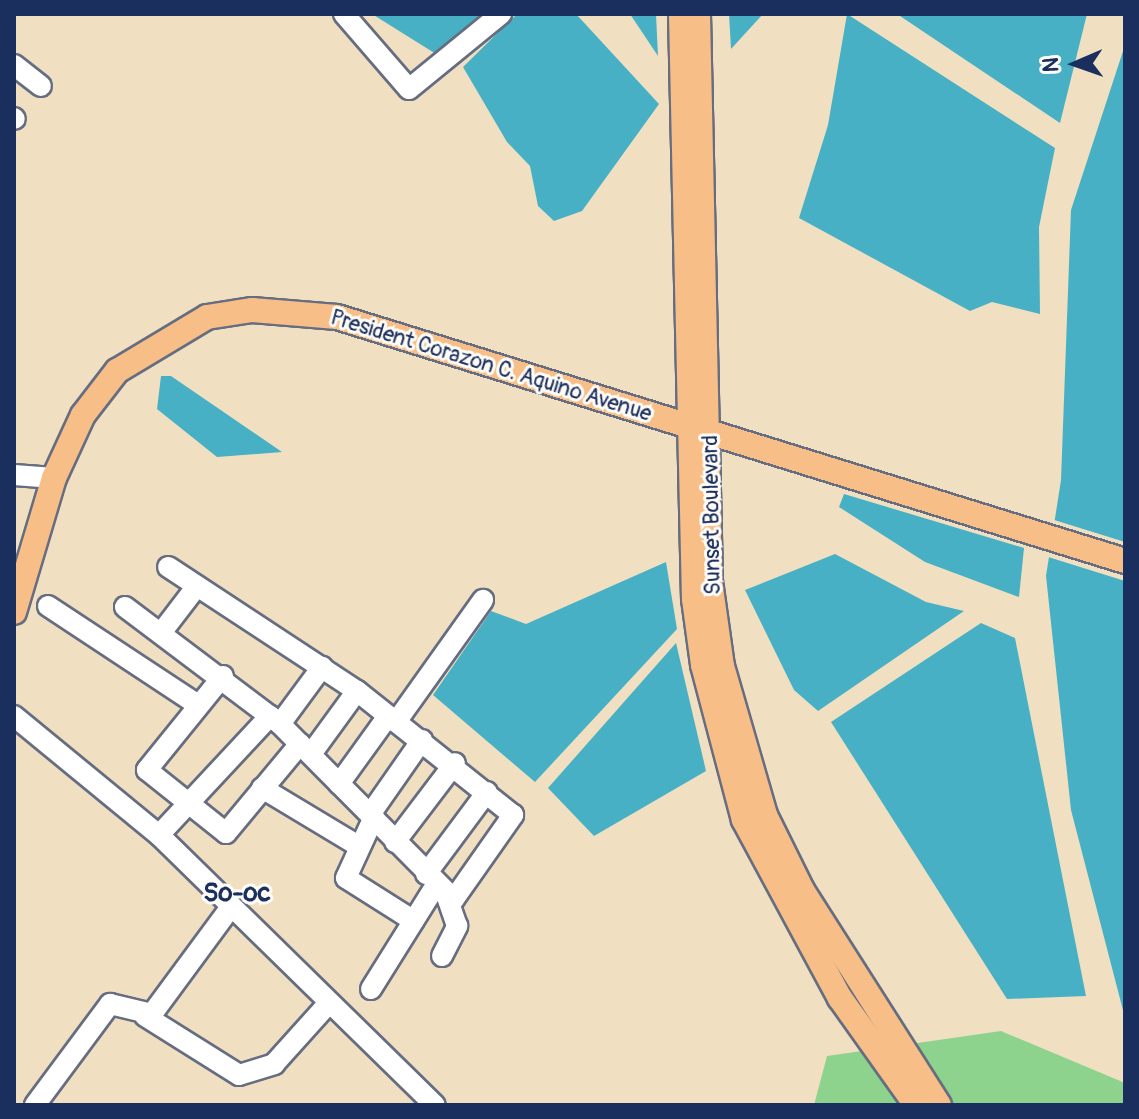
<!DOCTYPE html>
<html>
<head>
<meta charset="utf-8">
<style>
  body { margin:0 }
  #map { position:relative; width:1139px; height:1119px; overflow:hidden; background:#f0e0c1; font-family:Pangolin,sans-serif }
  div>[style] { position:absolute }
  .green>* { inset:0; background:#8ed38d }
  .water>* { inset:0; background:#47b0c5 }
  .pier>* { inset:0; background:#f0e0c1 }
  .roads { filter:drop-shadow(2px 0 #666d81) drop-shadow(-2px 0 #666d81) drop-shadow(0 2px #666d81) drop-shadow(0 -2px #666d81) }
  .minor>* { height:20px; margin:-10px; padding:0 10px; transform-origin:10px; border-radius:10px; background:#fff }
  .major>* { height:24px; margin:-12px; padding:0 12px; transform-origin:12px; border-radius:12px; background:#f7be88 }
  span { translate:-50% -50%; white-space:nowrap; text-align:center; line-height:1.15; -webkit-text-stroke:6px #fdfcf7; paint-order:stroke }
  .street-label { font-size:22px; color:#1b2f5e }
  .quarter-label { font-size:26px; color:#1b2f5e; font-weight:700 }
  .frame { position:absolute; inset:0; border:16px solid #1b2f5e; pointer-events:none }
  .north { position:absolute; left:1035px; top:24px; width:80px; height:80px; -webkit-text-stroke:6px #fdfcf7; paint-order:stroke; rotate:268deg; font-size:22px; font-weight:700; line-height:32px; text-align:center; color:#1b2f5e }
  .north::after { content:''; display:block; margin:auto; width:28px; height:36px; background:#1b2f5e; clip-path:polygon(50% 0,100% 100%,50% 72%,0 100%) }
</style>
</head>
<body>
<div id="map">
  <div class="green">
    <i style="clip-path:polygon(1001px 1031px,1125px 1083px,1125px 1105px,814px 1105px,827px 1056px)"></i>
  </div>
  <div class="water">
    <i style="clip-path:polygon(372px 14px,485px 14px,436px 54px)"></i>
    <i style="clip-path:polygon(517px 14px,576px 14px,659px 104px,582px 211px,554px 221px,538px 206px,530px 166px,507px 142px,463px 67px)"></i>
    <i style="clip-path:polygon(630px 14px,656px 14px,658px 56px)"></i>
    <i style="clip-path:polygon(729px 14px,763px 14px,731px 49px)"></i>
    <i style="clip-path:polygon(847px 14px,1055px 148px,1039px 227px,1040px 314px,992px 302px,970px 311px,799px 218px,828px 125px)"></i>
    <i style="clip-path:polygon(897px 14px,1087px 14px,1060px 123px)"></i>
    <i style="clip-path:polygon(1125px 45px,1125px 1018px,1071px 810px,1046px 576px,1061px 480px,1071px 210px)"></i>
    <i style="clip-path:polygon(161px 376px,171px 376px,282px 452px,217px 457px,157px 409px)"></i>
    <i style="clip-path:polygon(844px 494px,1024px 548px,1019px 597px,925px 562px,839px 507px)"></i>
    <i style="clip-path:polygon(835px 554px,926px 602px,964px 611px,818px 711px,794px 690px,745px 590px)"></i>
    <i style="clip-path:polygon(666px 562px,677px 629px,535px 782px,433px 695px,491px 611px,526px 624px)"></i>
    <i style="clip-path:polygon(981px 623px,1015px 638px,1086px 996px,1007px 999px,831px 722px)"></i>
    <i style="clip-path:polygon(676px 643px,706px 771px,594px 836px,548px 788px)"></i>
  </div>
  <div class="pier">
    <i style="clip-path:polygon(1051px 519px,1125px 542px,1125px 581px,1045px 556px)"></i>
  </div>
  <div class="roads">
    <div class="minor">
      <i style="left:344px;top:14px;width:99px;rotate:49.1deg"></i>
      <i style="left:409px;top:89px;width:119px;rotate:-39.2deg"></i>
      <i style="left:14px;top:65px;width:34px;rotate:38deg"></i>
      <i style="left:14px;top:118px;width:1px;rotate:45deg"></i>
      <i style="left:14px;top:475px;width:40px;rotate:4.3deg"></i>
      <i style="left:48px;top:606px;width:180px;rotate:33.4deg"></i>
      <i style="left:125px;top:607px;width:194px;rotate:37deg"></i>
      <i style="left:280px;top:724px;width:247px;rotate:45.2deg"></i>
      <i style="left:454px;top:899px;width:103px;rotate:-54.9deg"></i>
      <i style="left:513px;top:815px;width:199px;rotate:-141.5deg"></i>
      <i style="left:357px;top:691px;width:226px;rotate:-146.7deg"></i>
      <i style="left:161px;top:633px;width:59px;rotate:-52.5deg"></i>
      <i style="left:223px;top:676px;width:121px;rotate:129deg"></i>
      <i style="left:147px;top:770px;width:101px;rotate:38.6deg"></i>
      <i style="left:226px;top:833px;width:116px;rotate:-50.3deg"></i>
      <i style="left:14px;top:716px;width:188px;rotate:39.4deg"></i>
      <i style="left:159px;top:835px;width:386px;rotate:44.4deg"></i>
      <i style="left:396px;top:722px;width:150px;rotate:-54.5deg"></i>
      <i style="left:280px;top:724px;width:71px;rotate:-53.6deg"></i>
      <i style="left:311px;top:754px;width:78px;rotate:-53.9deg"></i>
      <i style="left:339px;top:784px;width:84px;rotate:-54.2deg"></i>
      <i style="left:262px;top:788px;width:114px;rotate:31deg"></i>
      <i style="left:371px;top:813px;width:89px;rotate:-55.1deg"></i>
      <i style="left:374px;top:817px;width:67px;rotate:114.7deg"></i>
      <i style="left:346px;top:878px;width:80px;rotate:32.3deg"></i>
      <i style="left:159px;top:835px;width:163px;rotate:-47deg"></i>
      <i style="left:395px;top:842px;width:99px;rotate:-52.8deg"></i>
      <i style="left:426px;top:874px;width:102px;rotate:-53.4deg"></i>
      <i style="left:442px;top:956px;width:34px;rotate:-63deg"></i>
      <i style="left:457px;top:926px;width:31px;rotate:-109deg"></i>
      <i style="left:371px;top:989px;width:123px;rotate:-58deg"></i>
      <i style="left:145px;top:1016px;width:111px;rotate:32.1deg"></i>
      <i style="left:239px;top:1075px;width:37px;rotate:-17deg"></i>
      <i style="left:274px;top:1064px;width:82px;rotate:-48deg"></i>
      <i style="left:35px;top:1105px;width:126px;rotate:-53.4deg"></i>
      <i style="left:110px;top:1004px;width:43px;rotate:13.4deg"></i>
      <i style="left:152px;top:1014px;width:133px;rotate:-53.6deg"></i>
    </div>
    <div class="major">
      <i style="left:681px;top:14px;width:585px;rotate:88.73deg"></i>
      <i style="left:694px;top:599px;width:67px;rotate:82.2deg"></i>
      <i style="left:703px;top:665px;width:160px;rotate:75.2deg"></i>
      <i style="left:744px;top:820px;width:202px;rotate:61.7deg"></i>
      <i style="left:840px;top:998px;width:131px;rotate:54.6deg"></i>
      <i style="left:698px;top:14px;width:567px;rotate:88.79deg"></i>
      <i style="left:710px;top:581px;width:86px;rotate:82deg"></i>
      <i style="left:722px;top:666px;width:155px;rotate:73.9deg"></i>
      <i style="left:765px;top:815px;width:84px;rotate:63.7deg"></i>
      <i style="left:802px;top:890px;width:255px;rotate:57.5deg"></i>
      <i style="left:14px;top:612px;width:140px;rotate:-73.4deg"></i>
      <i style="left:54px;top:478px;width:69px;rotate:-65.3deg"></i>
      <i style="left:83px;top:415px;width:56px;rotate:-52.3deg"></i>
      <i style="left:117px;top:371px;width:105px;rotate:-31deg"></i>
      <i style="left:207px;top:317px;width:46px;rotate:-8.8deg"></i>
      <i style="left:252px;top:310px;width:85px;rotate:4.7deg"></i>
      <i style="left:337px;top:317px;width:825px;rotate:17.2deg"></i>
    </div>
  </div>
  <div class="street-label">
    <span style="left:491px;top:366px;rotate:17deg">President Corazon C. Aquino Avenue</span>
    <span style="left:712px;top:515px;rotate:-91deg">Sunset Boulevard</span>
  </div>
  <div class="quarter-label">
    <span style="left:237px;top:894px">So-oc</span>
  </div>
  <div class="frame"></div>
  <div class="north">N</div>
</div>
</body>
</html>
